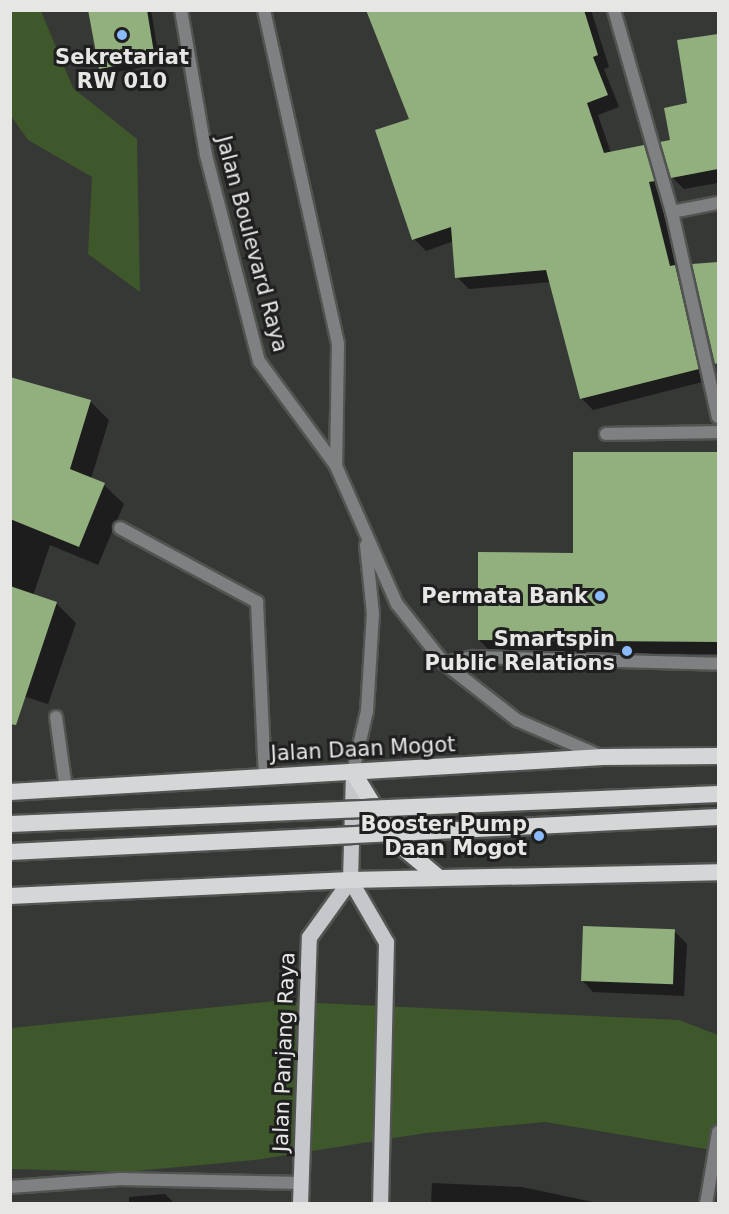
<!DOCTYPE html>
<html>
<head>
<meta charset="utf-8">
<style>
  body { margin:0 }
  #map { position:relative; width:729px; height:1214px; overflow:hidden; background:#363835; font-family:"DejaVu Sans",sans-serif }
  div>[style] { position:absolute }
  .water>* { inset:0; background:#3e572b }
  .shadow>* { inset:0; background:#0007 }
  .building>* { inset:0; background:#92af7e; transform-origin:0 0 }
  .roads { filter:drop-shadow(2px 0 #525451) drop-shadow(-2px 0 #525451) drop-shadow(0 2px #525451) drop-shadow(0 -2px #525451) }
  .service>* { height:12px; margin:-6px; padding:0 6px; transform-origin:6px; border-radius:6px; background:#7f8081 }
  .minor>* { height:12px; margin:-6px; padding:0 6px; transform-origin:6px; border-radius:6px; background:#7f8081 }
  .primary>* { height:15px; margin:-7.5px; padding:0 7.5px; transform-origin:7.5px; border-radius:7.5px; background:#c6c7ca }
  .trunk>* { height:16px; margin:-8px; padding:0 8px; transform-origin:8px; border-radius:8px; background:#d4d6d8 }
  .bridges { filter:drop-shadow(2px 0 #525451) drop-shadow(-2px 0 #525451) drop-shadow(0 2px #525451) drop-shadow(0 -2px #525451) }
  .trunk-bridge>* { height:16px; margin:-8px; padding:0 8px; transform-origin:8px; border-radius:8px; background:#d4d6d8 }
  .dots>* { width:16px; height:16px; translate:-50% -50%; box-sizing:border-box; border:3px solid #1e1f1e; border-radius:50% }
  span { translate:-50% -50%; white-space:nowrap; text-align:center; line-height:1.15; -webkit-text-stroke:6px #1e1f1e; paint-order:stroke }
  .poi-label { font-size:21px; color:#e6e7e5; font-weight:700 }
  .right { translate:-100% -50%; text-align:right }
  .street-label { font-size:21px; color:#e6e7e5 }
  .frame { position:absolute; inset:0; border:12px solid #e6e7e5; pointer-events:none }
</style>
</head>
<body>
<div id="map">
  <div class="water">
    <i style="clip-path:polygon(10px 11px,41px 11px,73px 88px,137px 139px,140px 292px,88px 254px,92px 177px,28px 140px,11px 116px)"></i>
    <i style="clip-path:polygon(275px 1001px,679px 1020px,718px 1035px,718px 1151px,545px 1122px,426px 1133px,255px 1160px,124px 1172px,11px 1169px,11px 1028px)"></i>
  </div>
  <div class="shadow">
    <i style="clip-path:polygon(90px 10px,151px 10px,160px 64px,106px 74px,100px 68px)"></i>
    <i style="clip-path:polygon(519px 10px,591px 10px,609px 67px,604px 69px,619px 107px,598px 115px,611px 153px,644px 146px,656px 159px,666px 193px,660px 194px,710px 380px,593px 410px,581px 398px,551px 282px,469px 289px,457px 277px,454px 241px,426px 251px,414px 239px,411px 120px)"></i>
    <i style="clip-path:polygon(718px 35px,718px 183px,684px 189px,672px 177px,672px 141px,689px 105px,679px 41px)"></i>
    <i style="clip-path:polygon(718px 264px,718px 366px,694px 265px)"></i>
    <i style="clip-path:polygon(10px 378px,90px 401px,109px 420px,91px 479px,104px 485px,124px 504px,98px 565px,50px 545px,33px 596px,57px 604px,76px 623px,48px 704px,10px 692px)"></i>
    <i style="clip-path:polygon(575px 453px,718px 453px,718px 654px,492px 653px,479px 640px,575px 554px)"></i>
    <i style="clip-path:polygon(675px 932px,687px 944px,684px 996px,593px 992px,582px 980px)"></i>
    <i style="clip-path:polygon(432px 1183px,522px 1187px,602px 1204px,431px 1204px)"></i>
    <i style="clip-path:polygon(165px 1194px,175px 1204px,129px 1204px,129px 1197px)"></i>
  </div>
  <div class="building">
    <i style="clip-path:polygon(88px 10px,147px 10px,155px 59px,99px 69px)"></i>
    <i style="clip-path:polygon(366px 10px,584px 10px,598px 55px,593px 57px,608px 95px,587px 103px,604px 153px,644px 145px,655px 181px,649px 182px,670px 266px,675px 265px,699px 369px,580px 399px,546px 270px,455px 278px,451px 227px,412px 240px,375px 130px,409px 119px)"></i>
    <i style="clip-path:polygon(718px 34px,718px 169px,671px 178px,660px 142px,670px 140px,664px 108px,687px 103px,677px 40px)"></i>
    <i style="clip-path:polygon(718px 262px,718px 363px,715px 364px,692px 264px)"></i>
    <i style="clip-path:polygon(10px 377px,91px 400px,70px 469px,105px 483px,79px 547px,10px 519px)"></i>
    <i style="clip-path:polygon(573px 452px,718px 452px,718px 642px,478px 640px,478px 552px,573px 553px)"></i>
    <i style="clip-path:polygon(10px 586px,57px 602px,16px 725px,10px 724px)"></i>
    <i style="left:583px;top:926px;width:92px;height:55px;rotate:2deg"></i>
  </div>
  <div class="roads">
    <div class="service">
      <i style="left:120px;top:528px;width:156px;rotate:28.4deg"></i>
      <i style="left:257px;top:602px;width:176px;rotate:87.4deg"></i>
      <i style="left:56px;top:717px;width:73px;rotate:82.1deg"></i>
    </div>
    <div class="minor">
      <i style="left:181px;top:10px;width:147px;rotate:80.2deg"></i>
      <i style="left:206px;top:155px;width:213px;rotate:75.6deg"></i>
      <i style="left:259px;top:361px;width:130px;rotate:53.7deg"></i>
      <i style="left:336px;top:466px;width:151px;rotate:66.2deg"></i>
      <i style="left:397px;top:604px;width:75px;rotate:51.5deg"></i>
      <i style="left:444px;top:663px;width:93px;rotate:38deg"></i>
      <i style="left:517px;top:720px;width:90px;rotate:23.4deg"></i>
      <i style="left:264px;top:10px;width:342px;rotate:77.5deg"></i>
      <i style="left:338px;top:344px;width:122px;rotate:90.9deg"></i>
      <i style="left:614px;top:10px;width:210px;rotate:74deg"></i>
      <i style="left:672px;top:212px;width:210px;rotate:77.4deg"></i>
      <i style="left:672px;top:212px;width:47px;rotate:-11.1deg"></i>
      <i style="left:606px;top:434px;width:112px;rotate:-1deg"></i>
      <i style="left:444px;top:663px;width:30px;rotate:-12deg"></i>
      <i style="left:473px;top:657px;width:245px;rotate:1.6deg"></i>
      <i style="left:353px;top:772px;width:63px;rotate:-77.1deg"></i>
      <i style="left:367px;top:711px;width:97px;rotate:-86.5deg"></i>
      <i style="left:373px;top:614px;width:69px;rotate:-95.8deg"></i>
      <i style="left:10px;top:1187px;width:110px;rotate:-4.2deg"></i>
      <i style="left:120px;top:1179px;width:181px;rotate:1.3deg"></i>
      <i style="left:706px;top:1204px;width:73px;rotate:-80.5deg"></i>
    </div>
    <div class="primary">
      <i style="left:353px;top:772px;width:108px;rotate:91.6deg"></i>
      <i style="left:350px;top:880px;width:72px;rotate:59.9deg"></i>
      <i style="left:386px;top:942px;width:262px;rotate:91.3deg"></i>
      <i style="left:300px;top:1204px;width:267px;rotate:-88.1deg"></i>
      <i style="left:309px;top:937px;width:70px;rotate:-54.3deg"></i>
    </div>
    <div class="trunk">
      <i style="left:353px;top:772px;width:82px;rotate:58.4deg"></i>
      <i style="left:396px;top:842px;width:55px;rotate:39.8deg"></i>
      <i style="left:10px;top:792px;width:594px;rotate:-3.38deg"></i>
      <i style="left:603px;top:757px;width:115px;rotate:-0.5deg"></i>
      <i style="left:10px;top:896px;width:340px;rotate:-2.7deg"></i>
      <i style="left:350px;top:880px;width:368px;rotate:-1.2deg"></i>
    </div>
  </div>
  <div class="bridges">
    <div class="trunk-bridge">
      <i style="left:10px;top:824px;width:709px;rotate:-2.43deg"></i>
      <i style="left:10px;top:852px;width:709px;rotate:-2.83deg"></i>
    </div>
  </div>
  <div class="dots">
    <i style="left:122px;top:35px;background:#8abafc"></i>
    <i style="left:600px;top:596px;background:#8abafc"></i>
    <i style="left:627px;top:651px;background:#8abafc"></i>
    <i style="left:539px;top:836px;background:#8abafc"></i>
  </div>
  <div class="poi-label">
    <span style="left:122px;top:69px">Sekretariat<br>RW 010</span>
    <span class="right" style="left:588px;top:596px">Permata Bank</span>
    <span class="right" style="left:615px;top:651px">Smartspin<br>Public Relations</span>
    <span class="right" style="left:527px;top:836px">Booster Pump<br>Daan Mogot</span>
  </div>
  <div class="street-label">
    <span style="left:252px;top:244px;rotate:75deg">Jalan Boulevard Raya</span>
    <span style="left:363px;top:749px;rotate:-3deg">Jalan Daan Mogot</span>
    <span style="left:284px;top:1052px;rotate:-88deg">Jalan Panjang Raya</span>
  </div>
  <div class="frame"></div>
</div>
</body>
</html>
